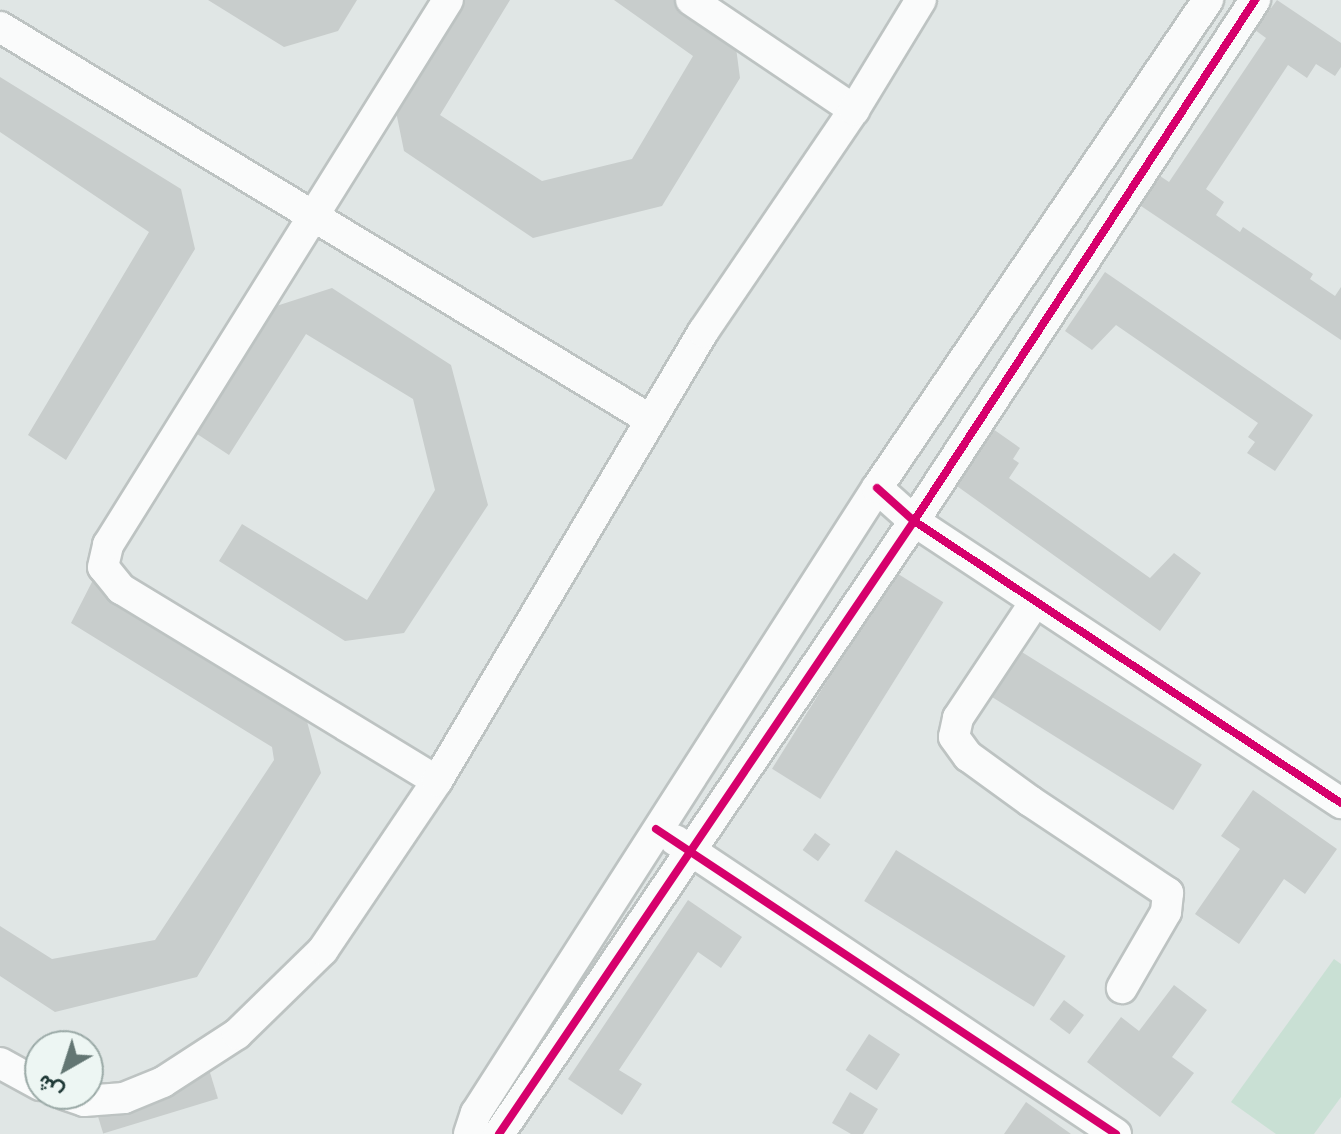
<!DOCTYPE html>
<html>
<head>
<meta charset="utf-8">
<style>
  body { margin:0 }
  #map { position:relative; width:1341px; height:1134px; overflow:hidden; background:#e0e6e5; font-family:Montserrat,Vazirmatn,sans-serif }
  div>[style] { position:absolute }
  .green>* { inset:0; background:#c9e0d4 }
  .building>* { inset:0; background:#c8cdcc; transform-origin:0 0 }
  .roads { filter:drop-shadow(2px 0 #bdc3c2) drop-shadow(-2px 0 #bdc3c2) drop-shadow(0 2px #bdc3c2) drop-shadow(0 -2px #bdc3c2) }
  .minor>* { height:30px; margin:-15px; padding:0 15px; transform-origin:15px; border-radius:15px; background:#fafbfb }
  .cycleway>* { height:8px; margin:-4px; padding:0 4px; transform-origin:4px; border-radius:4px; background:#d6006c }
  span { translate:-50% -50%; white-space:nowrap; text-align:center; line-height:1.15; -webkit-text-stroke:7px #edf6f3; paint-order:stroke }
  .north { position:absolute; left:24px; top:1030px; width:80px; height:80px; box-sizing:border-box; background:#edf6f3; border:2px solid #9baaa7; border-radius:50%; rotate:219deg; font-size:22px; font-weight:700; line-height:32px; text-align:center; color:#1f3936 }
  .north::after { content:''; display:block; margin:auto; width:28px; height:36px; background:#637673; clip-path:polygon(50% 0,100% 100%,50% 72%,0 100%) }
</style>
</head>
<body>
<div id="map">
  <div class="green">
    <i style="clip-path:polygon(1334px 959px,1341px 964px,1341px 1097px,1314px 1134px,1276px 1134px,1231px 1102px)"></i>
  </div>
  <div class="building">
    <i style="clip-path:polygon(208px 0,357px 0,338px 31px,284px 47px)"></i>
    <i style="clip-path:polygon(456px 0,510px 0,440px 115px,542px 181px,632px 159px,693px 56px,614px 0,675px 0,735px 40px,740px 78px,662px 206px,533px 238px,404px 151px,393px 97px)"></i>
    <i style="clip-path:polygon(1277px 0,1341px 43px,1341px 67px,1335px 76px,1316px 64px,1307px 78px,1288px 65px,1206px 189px,1224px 202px,1216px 215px,1240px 232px,1243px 227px,1313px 274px,1310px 279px,1335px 296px,1341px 287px,1341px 340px,1138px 204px,1157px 174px,1169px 182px,1266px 38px,1255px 30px)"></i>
    <i style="clip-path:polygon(0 77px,181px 189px,195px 249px,66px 460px,28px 435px,149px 232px,0 132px)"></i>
    <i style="clip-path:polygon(1105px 272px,1313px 415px,1275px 471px,1247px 453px,1255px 442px,1248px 437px,1258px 423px,1116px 325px,1092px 350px,1065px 331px)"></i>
    <i style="clip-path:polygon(332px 288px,451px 365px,488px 505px,404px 633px,345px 641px,219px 561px,242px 524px,367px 600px,435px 490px,413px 399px,306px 334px,229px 455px,188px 428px,267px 309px)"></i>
    <i style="clip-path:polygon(993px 429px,1020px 448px,1013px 459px,1019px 463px,1009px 478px,1150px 578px,1174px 553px,1201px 573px,1160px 631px,954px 484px)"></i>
    <i style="left:895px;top:572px;width:57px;height:232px;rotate:32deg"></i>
    <i style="clip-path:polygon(93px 580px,305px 714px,321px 773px,197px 977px,55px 1012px,0 976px,0 926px,52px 959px,155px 940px,274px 760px,272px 747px,71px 623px)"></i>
    <i style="left:1017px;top:649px;width:218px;height:54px;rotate:32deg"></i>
    <i style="clip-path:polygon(1253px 790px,1337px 849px,1305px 894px,1284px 879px,1239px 944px,1195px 914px,1240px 849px,1221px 836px)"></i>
    <i style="left:815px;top:833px;width:19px;height:21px;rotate:36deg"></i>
    <i style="left:896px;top:850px;width:200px;height:60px;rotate:32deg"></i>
    <i style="clip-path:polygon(688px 900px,742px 937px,721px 968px,698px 952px,619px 1070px,642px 1084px,622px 1115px,568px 1079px)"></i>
    <i style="clip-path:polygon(1174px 985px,1207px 1010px,1172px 1057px,1194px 1073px,1160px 1117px,1087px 1062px,1121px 1017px,1139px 1031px)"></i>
    <i style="left:1064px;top:1000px;width:25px;height:24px;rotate:37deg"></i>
    <i style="left:869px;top:1034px;width:37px;height:43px;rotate:33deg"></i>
    <i style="left:208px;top:1066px;width:34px;height:120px;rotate:73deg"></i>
    <i style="clip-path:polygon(850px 1092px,878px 1109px,863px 1134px,851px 1134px,832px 1123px)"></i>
    <i style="clip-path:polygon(1026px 1102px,1071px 1134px,1004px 1134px)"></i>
  </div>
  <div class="roads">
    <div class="minor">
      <i style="left:691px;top:0;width:197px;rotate:34deg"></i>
      <i style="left:0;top:27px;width:760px;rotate:31.12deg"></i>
      <i style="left:877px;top:488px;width:50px;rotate:41.7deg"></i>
      <i style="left:914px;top:521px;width:512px;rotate:33.44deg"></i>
      <i style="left:1035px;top:602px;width:139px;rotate:123.6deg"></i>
      <i style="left:958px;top:718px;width:19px;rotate:102deg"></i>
      <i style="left:954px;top:737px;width:24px;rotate:54deg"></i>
      <i style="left:968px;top:756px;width:77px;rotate:36deg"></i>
      <i style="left:1030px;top:801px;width:166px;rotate:33.7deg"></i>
      <i style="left:1168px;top:893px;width:19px;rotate:96deg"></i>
      <i style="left:1166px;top:912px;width:88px;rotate:120.1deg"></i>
      <i style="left:437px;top:781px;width:370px;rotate:-148.7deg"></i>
      <i style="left:121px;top:589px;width:28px;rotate:-129deg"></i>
      <i style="left:103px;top:567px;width:23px;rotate:-77deg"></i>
      <i style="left:108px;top:545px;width:642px;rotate:-58.04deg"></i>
      <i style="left:675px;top:840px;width:530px;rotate:33.69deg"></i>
      <i style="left:0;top:1063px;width:46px;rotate:28.8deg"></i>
      <i style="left:64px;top:1094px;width:21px;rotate:19deg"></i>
      <i style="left:84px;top:1101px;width:40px;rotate:-4.3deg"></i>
      <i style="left:124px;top:1098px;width:42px;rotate:-22.3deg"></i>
      <i style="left:163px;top:1082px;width:88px;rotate:-33deg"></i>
      <i style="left:237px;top:1034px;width:120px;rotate:-44.3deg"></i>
      <i style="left:323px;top:950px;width:204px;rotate:-56deg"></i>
      <i style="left:437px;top:781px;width:522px;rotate:-59.36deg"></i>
      <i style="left:703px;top:332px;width:268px;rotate:-55.8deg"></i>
      <i style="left:854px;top:110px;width:129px;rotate:-58.7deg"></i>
      <i style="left:469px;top:1134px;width:22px;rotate:-72deg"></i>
      <i style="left:476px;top:1113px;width:743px;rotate:-57.32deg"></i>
      <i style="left:877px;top:488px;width:590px;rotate:-55.85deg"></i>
      <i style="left:499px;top:1134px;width:740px;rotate:-55.9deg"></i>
      <i style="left:914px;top:521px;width:623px;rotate:-56.79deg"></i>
    </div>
  </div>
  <div class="cycleway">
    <i style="left:877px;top:488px;width:50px;rotate:41.7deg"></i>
    <i style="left:914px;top:521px;width:512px;rotate:33.44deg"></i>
    <i style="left:656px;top:829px;width:552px;rotate:33.55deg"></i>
    <i style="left:499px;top:1134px;width:740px;rotate:-55.9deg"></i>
    <i style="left:914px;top:521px;width:623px;rotate:-56.79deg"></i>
  </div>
  <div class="north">ش</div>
</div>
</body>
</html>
